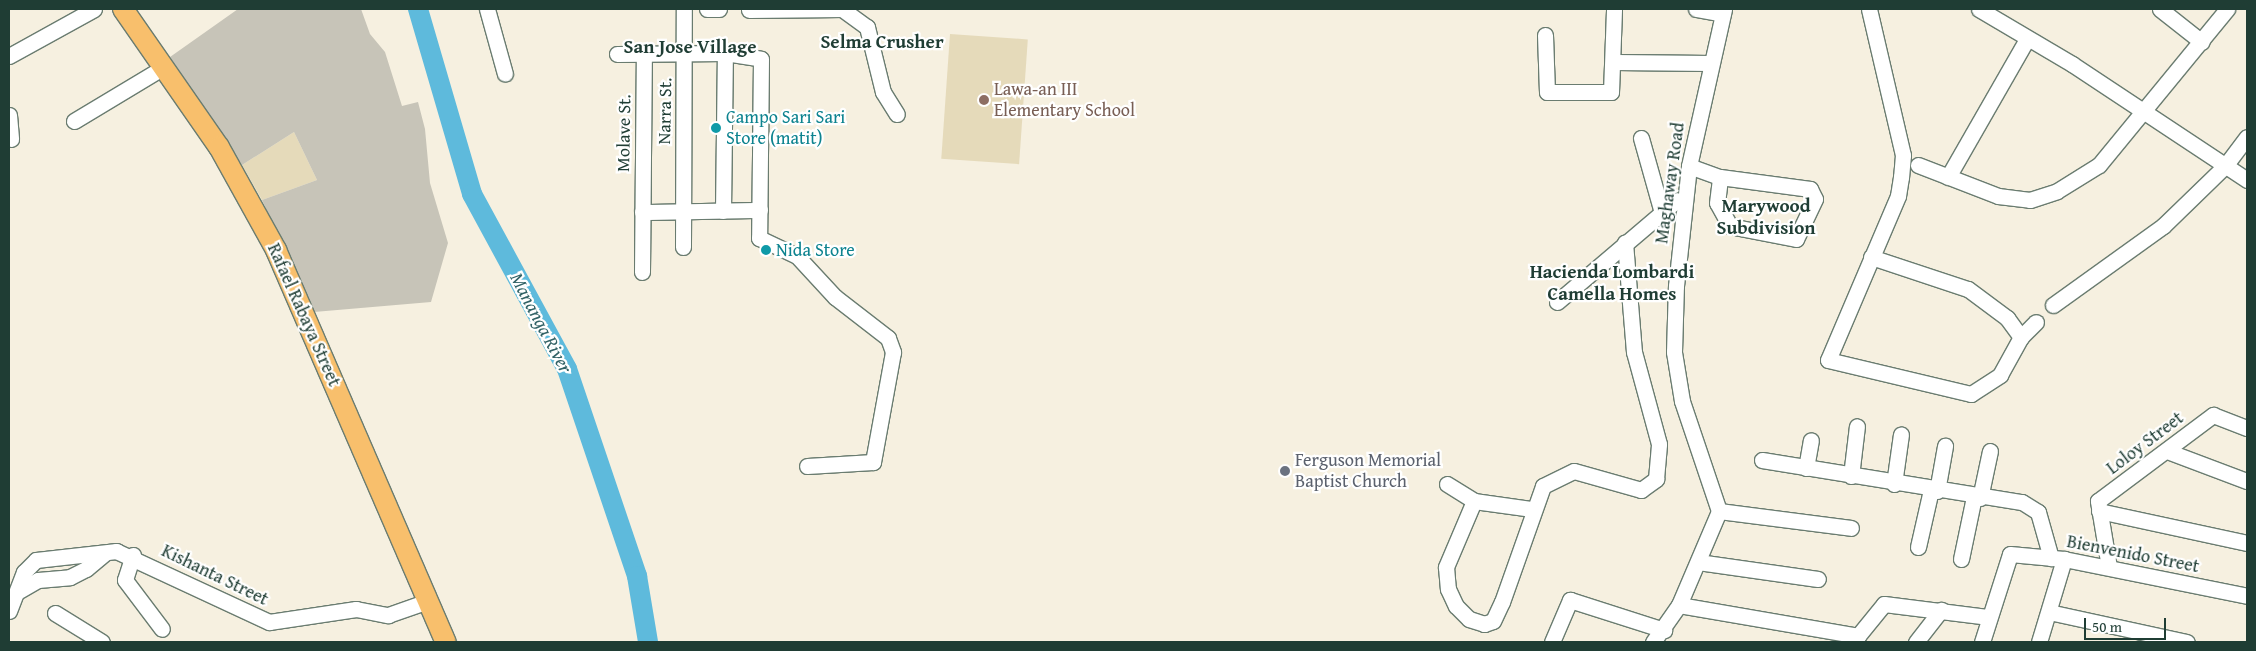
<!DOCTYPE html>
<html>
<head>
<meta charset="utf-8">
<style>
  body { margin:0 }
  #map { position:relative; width:2256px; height:651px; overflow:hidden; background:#f6f0e0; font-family:"Gentium Book Plus",serif }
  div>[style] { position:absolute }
  .built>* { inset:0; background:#e5daba; transform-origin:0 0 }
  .industrial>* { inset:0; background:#c7c4b8 }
  .river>* { height:20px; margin:-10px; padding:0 10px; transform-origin:10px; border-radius:10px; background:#5ebadc }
  .roads { filter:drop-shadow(1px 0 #6a7c70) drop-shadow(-1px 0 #6a7c70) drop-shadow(0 1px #6a7c70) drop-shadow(0 -1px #6a7c70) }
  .minor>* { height:15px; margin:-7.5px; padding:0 7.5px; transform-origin:7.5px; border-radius:7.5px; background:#fff }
  .major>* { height:20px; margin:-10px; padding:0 10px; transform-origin:10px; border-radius:10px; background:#f8bf6c }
  .dots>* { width:14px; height:14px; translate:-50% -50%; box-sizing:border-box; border:2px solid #fff; border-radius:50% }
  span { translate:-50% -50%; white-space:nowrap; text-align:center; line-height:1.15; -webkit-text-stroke:4.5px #fff; paint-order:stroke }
  .education-label { font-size:18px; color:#785e54 }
  .left { translate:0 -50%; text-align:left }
  .street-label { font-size:18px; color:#1f3d34 }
  .culture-label { font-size:18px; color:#0d838f }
  .worship-label { font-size:18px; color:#5b616d }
  .neighbourhood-label { font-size:19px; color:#1f3d34; font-weight:700 }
  .water-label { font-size:19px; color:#326266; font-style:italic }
  .frame { position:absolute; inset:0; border:10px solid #1f3d34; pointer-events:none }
  .scale { position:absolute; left:2084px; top:618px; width:82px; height:22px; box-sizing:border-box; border:2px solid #1f3d34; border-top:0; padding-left:6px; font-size:15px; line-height:18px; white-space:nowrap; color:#1f3d34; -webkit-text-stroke:4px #fff; paint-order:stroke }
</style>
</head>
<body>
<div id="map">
  <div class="built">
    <i style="left:950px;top:34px;width:78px;height:125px;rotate:4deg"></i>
    <i style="clip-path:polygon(294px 132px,317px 180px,262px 200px,242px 165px)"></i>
  </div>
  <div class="industrial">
    <i style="clip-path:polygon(238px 9px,361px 9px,370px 34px,385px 52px,402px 106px,418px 102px,425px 129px,430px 183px,448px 243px,431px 302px,314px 312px,262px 200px,317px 180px,294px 132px,242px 165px,170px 57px)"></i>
  </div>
  <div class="river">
    <i style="left:418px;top:9px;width:193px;rotate:73.7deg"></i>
    <i style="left:472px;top:194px;width:199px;rotate:61.5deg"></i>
    <i style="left:567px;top:369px;width:219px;rotate:71.3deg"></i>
    <i style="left:637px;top:576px;width:67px;rotate:80.5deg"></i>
  </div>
  <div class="roads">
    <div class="minor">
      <i style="left:487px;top:9px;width:67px;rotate:74.5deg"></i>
      <i style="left:707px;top:9px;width:12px"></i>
      <i style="left:1696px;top:9px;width:27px;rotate:10deg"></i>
      <i style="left:1869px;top:9px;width:150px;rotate:76.9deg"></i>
      <i style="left:1903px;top:155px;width:22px;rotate:95deg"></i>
      <i style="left:1901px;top:177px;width:19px;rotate:99deg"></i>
      <i style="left:1898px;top:196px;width:178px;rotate:113.1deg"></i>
      <i style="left:1828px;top:360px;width:147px;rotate:13.4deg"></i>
      <i style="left:1971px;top:394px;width:35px;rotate:-33deg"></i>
      <i style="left:2000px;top:375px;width:43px;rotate:-61.1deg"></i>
      <i style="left:2021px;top:337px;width:21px;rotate:-45deg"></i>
      <i style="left:1979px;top:9px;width:108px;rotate:30.6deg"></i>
      <i style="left:2072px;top:64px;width:210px;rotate:33.5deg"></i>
      <i style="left:2160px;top:9px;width:53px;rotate:38.2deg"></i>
      <i style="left:749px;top:10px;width:93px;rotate:-0.6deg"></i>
      <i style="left:842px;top:9px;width:31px;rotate:36deg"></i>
      <i style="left:867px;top:27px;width:67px;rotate:76.2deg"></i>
      <i style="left:883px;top:92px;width:26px;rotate:58deg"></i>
      <i style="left:1545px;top:35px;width:57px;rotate:88deg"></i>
      <i style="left:1547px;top:92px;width:64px"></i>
      <i style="left:1611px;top:92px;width:83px;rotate:-87.9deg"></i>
      <i style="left:617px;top:54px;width:108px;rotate:-0.5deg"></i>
      <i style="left:725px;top:53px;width:36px;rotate:9deg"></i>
      <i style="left:761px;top:59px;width:179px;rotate:90.6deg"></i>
      <i style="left:759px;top:238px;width:42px;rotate:25.3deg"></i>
      <i style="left:797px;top:256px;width:56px;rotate:47.2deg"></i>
      <i style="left:835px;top:297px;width:67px;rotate:37.7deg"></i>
      <i style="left:888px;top:338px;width:15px;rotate:70deg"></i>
      <i style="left:893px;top:352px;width:112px;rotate:100.3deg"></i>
      <i style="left:873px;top:462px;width:66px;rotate:176.5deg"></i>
      <i style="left:9px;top:56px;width:97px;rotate:-28.9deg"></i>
      <i style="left:1615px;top:62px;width:95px;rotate:0.6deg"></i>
      <i style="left:9px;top:115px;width:24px;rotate:85deg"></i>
      <i style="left:74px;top:121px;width:105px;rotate:-31deg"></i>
      <i style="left:1641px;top:138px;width:74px;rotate:74.3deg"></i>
      <i style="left:1918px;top:165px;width:86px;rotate:21.2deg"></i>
      <i style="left:1998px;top:196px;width:32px;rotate:7deg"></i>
      <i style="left:2030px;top:200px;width:28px;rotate:-18deg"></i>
      <i style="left:2057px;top:191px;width:49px;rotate:-31.8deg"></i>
      <i style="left:2099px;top:165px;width:202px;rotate:-50.6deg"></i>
      <i style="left:1689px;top:166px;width:33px;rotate:20deg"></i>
      <i style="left:1720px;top:177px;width:91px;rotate:7.6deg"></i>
      <i style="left:1810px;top:189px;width:11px;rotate:63deg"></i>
      <i style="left:1815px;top:199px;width:44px;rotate:115.4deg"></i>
      <i style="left:1796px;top:239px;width:67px;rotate:-168.9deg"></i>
      <i style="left:1730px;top:226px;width:26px;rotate:-119deg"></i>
      <i style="left:1717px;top:203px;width:26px;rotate:-83deg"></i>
      <i style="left:1948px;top:177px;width:159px;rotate:-60.2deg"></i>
      <i style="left:723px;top:211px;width:158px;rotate:-89.3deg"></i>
      <i style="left:642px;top:212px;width:118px;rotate:-1deg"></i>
      <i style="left:683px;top:247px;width:238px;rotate:-89.8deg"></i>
      <i style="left:1871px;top:257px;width:102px;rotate:18.3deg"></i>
      <i style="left:1968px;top:289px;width:49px;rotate:36.6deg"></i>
      <i style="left:2007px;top:318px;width:24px;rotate:54deg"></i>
      <i style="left:642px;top:272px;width:219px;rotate:-89.5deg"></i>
      <i style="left:1557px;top:302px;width:157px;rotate:-40.4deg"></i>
      <i style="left:2053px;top:305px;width:135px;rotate:-35.7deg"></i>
      <i style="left:2163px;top:226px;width:86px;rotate:-44.1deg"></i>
      <i style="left:2225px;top:166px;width:36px;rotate:-53deg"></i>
      <i style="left:2167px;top:451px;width:85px;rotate:20.6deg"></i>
      <i style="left:1762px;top:460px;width:263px;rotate:9.2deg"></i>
      <i style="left:2022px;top:502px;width:19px;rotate:32deg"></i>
      <i style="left:2038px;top:512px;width:48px;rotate:74.2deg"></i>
      <i style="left:1806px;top:468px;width:28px;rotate:-80deg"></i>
      <i style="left:1851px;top:476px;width:50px;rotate:-83.2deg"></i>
      <i style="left:1447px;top:484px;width:32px;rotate:32deg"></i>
      <i style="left:1474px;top:501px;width:59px;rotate:7.9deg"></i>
      <i style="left:1894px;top:484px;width:50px;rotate:-82deg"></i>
      <i style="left:1937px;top:491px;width:46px;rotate:-79.9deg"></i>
      <i style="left:1980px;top:498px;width:48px;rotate:-78deg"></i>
      <i style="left:1474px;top:501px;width:72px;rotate:113deg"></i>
      <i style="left:1446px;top:567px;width:22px;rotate:85deg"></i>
      <i style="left:1448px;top:589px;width:19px;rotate:65deg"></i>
      <i style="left:1456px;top:606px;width:18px;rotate:45deg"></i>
      <i style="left:1469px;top:619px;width:16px;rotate:18deg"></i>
      <i style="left:1484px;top:624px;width:9px;rotate:-18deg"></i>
      <i style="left:1493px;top:621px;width:21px;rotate:-65deg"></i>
      <i style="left:1502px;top:602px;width:123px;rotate:-70.5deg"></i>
      <i style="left:1543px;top:486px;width:34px;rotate:-26deg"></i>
      <i style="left:1574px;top:471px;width:70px;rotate:15.8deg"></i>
      <i style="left:1641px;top:490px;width:19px;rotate:-36deg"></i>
      <i style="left:1656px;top:479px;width:35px;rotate:-85deg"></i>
      <i style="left:1659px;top:444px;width:95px;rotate:-105.2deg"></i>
      <i style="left:1634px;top:352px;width:110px;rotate:-94.7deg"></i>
      <i style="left:1719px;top:511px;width:133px;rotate:7.3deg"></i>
      <i style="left:2099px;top:511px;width:151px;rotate:12.2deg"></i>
      <i style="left:1918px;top:547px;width:58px;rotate:-77.2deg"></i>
      <i style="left:133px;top:555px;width:26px;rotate:108deg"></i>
      <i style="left:125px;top:580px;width:61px;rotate:52.9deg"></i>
      <i style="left:1961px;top:559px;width:63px;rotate:-78.2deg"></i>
      <i style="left:1698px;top:562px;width:121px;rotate:8.1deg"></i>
      <i style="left:2109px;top:567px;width:67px;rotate:-99.5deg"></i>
      <i style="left:2098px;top:501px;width:144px;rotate:-36.8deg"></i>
      <i style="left:2213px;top:415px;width:36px;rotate:21deg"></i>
      <i style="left:17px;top:592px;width:24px;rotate:-30deg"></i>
      <i style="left:38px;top:580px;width:32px;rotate:-5deg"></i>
      <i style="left:70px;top:577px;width:18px;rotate:-27deg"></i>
      <i style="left:86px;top:569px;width:25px;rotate:-40deg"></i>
      <i style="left:1679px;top:605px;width:182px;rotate:9.8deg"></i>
      <i style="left:9px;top:611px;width:42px;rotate:-69deg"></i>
      <i style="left:24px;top:572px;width:17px;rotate:-45deg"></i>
      <i style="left:36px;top:560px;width:81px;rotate:-6.4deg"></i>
      <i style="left:116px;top:551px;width:169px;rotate:24.9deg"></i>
      <i style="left:269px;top:622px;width:88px;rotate:-8.5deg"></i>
      <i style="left:356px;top:609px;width:33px;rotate:11deg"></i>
      <i style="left:388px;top:615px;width:42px;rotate:-19.3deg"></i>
      <i style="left:2049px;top:612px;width:141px;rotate:12.3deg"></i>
      <i style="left:55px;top:613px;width:55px;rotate:31.7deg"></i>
      <i style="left:1552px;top:642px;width:46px;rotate:-66.8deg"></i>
      <i style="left:1570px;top:600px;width:99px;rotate:17.7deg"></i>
      <i style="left:1653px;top:642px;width:45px;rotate:-54.9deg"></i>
      <i style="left:1679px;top:605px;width:102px;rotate:-66.9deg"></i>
      <i style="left:1719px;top:511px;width:116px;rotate:-108.6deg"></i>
      <i style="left:1682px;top:401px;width:50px;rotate:-99.3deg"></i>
      <i style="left:1674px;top:352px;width:66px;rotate:-88.3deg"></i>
      <i style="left:1676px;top:286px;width:121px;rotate:-83.8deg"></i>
      <i style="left:1689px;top:166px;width:161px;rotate:-77.4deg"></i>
      <i style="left:1853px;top:642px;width:49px;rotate:-50.8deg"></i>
      <i style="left:1884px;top:604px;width:106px;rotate:7.1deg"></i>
      <i style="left:1916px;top:642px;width:41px;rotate:-52deg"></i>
      <i style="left:1982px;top:642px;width:92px;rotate:-72.3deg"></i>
      <i style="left:2010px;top:554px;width:54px;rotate:5.3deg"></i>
      <i style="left:2064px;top:559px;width:187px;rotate:11.4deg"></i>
      <i style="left:2039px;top:642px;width:87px;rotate:-73.2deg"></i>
    </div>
    <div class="major">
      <i style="left:123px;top:9px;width:168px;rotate:55.2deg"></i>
      <i style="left:219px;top:147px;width:118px;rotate:61deg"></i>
      <i style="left:276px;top:250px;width:427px;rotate:66.6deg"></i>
    </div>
  </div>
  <div class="dots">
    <i style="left:984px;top:100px;background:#8d6e63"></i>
    <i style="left:716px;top:128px;background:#0f9aa8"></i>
    <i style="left:766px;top:250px;background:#0f9aa8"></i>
    <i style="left:1285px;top:471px;background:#6b7280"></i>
  </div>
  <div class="education-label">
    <span class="left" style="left:994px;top:100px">Lawa-an Ⅲ<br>Elementary School</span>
  </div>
  <div class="street-label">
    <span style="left:665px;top:111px;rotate:-89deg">Narra St.</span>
    <span style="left:624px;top:133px;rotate:-89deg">Molave St.</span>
    <span style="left:1670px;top:183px;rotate:-82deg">Maghaway Road</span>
    <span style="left:304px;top:315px;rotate:66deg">Rafael Rabaya Street</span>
    <span style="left:2145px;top:443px;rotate:-37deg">Loloy Street</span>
    <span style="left:2133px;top:554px;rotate:11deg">Bienvenido Street</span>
    <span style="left:215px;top:575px;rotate:26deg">Kishanta Street</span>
  </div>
  <div class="culture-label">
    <span class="left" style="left:726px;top:128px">Campo Sari Sari<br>Store (matit)</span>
    <span class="left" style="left:776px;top:250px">Nida Store</span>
  </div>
  <div class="worship-label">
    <span class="left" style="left:1295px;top:471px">Ferguson Memorial<br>Baptist Church</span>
  </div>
  <div class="neighbourhood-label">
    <span style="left:882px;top:42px">Selma Crusher</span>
    <span style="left:690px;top:47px">San Jose Village</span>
    <span style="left:1766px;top:217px">Marywood<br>Subdivision</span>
    <span style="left:1612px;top:283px">Hacienda Lombardi<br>Camella Homes</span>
  </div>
  <div class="water-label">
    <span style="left:541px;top:323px;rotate:62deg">Mananga River</span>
  </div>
  <div class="frame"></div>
  <div class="scale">50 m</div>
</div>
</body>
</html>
